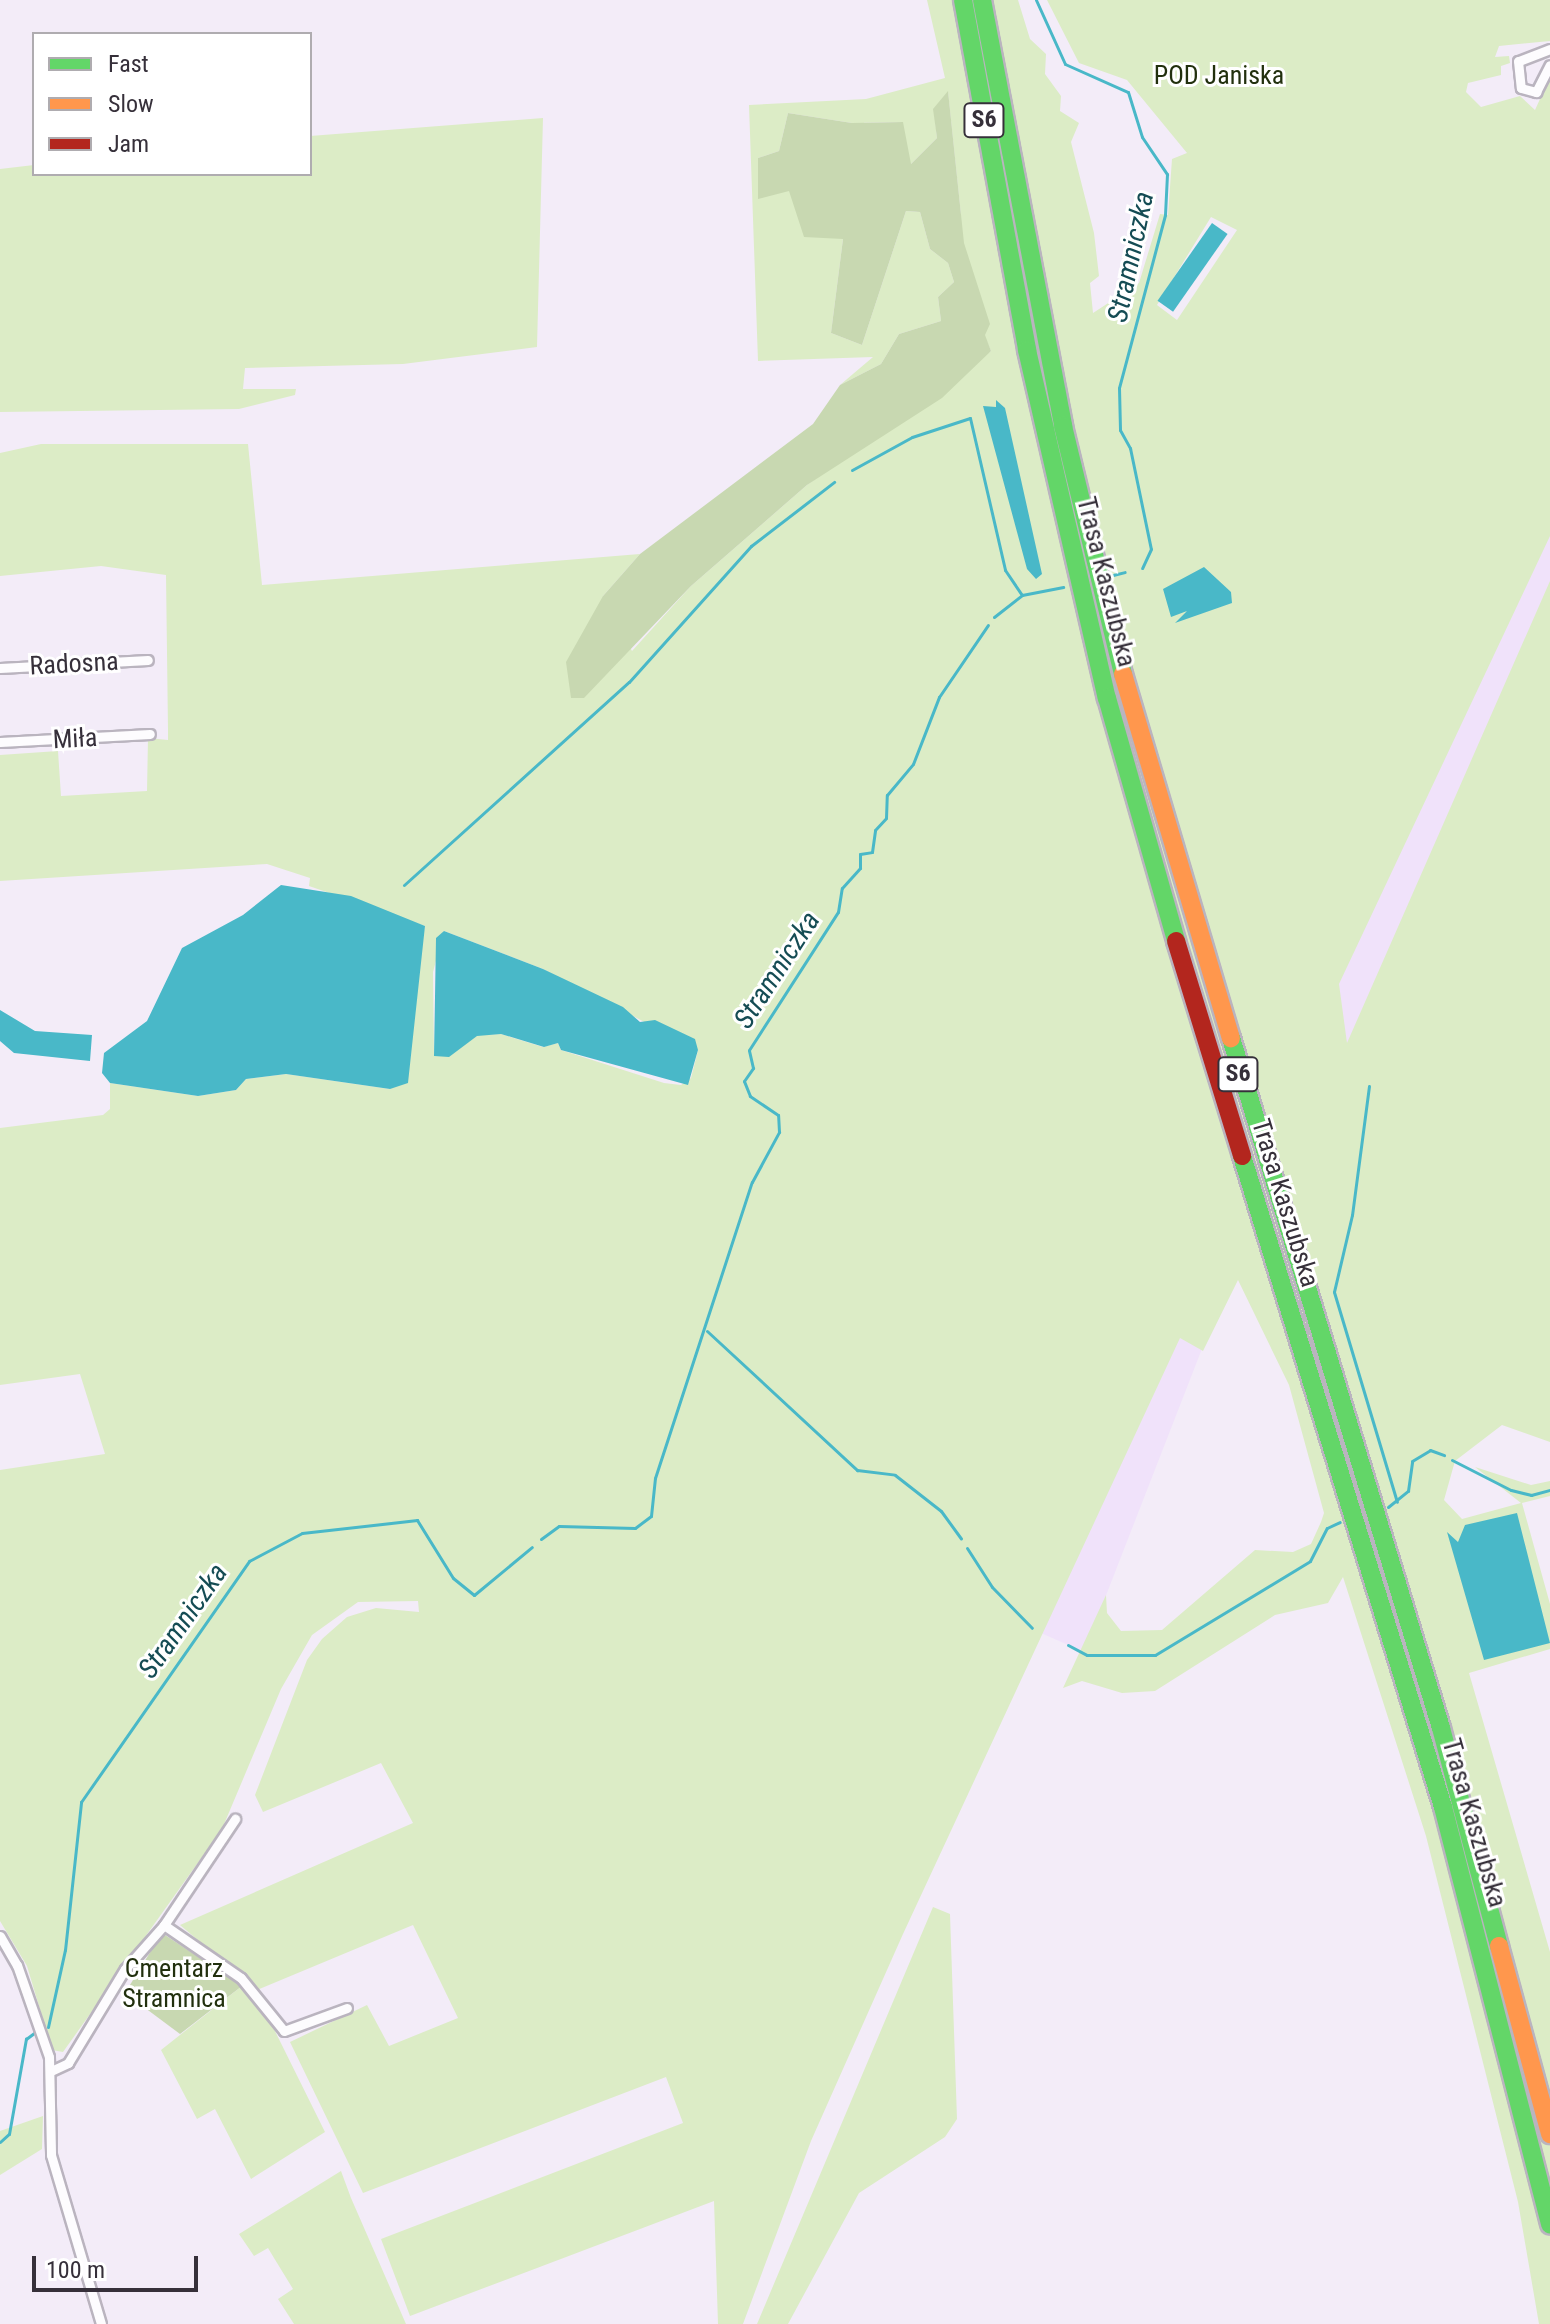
<!DOCTYPE html>
<html>
<head>
<meta charset="utf-8">
<style>
  body { margin:0 }
  #map { position:relative; width:1550px; height:2324px; overflow:hidden; background:#f3ecf8; font-family:"Roboto Condensed",sans-serif }
  div>[style] { position:absolute }
  .built>* { inset:0; background:#f0e2fa }
  .green>* { inset:0; background:#dcecc6 }
  .forest>* { inset:0; background:#c8d8b1 }
  .water>* { inset:0; background:#49b8c8; transform-origin:0 0 }
  .stream>* { height:3px; margin:-1.5px; padding:0 1.5px; transform-origin:1.5px; border-radius:1.5px; background:#49b8c8 }
  .roads { filter:drop-shadow(2px 0 #bab4bf) drop-shadow(-2px 0 #bab4bf) drop-shadow(0 2px #bab4bf) drop-shadow(0 -2px #bab4bf) }
  .street>* { height:9px; margin:-4.5px; padding:0 4.5px; transform-origin:4.5px; border-radius:4.5px; background:#fdfcfe }
  .fast>* { height:18px; margin:-9px; padding:0 9px; transform-origin:9px; border-radius:9px; background:#63d668 }
  .slow>* { height:18px; margin:-9px; padding:0 9px; transform-origin:9px; border-radius:9px; background:#ff974d }
  .jam>* { height:18px; margin:-9px; padding:0 9px; transform-origin:9px; border-radius:9px; background:#b3261e }
  span { translate:-50% -50%; white-space:nowrap; text-align:center; line-height:1.15; -webkit-text-stroke:6px #fff; paint-order:stroke }
  .shield-label span { padding:2px 6px; background:#fff; border:2px solid; border-radius:6px; -webkit-text-stroke-width:0 }
  .shield-label { font-size:24px; color:#36303a; font-weight:700 }
  .park-label { font-size:26px; color:#22300e }
  .street-label { font-size:26px; color:#36303a }
  .water-label { font-size:28px; color:#154c54; font-style:italic }
  .legend { position:absolute; left:32px; top:32px; width:280px; height:144px; box-sizing:border-box; background:#fff; border:2px solid #afacb0; margin:0; padding:10px 14px; list-style:none; font-size:24px; color:#36303a }
  .legend li { display:flex; align-items:center; gap:16px; height:40px }
  .legend b { width:40px; border:2px solid #afacb0 }
  .scale { position:absolute; left:32px; top:2256px; width:166px; height:36px; box-sizing:border-box; border:4px solid #36303a; border-top:0; padding-left:10px; font-size:24px; line-height:28px; white-space:nowrap; color:#36303a; -webkit-text-stroke:6px #fff; paint-order:stroke }
</style>
</head>
<body>
<div id="map">
  <div class="built">
    <i style="clip-path:polygon(1550px 494px,1550px 648px,1205px 1341px,1084px 1652px,1025px 1626px,1339px 984px,1338px 973px)"></i>
  </div>
  <div class="green">
    <i style="clip-path:polygon(evenodd,927px 0,1018px 0,1030px 39px,1046px 54px,1045px 74px,1061px 96px,1060px 111px,1079px 123px,1071px 142px,1094px 233px,1099px 276px,1090px 283px,1093px 313px,1139px 283px,1160px 214px,1168px 215px,1172px 159px,1187px 153px,1127px 80px,1079px 63px,1047px 0,1550px 0,1550px 41px,1499px 46px,1495px 57px,1509px 56px,1510px 63px,1501px 66px,1501px 75px,1468px 83px,1466px 92px,1481px 107px,1520px 96px,1535px 110px,1550px 77px,1550px 536px,1339px 984px,1347px 1043px,1550px 581px,1550px 1442px,1502px 1425px,1455px 1461px,1444px 1500px,1462px 1519px,1521px 1503px,1475px 1467px,1531px 1485px,1550px 1481px,1550px 1496px,1522px 1503px,1550px 1604px,1550px 1649px,1469px 1673px,1550px 1952px,1550px 2324px,1539px 2324px,1518px 2202px,1426px 1836px,1343px 1577px,1328px 1603px,1275px 1615px,1155px 1691px,1122px 1693px,1082px 1681px,1063px 1688px,1106px 1595px,1107px 1613px,1121px 1631px,1162px 1630px,1255px 1550px,1293px 1552px,1311px 1544px,1321px 1522px,1324px 1513px,1289px 1385px,1238px 1280px,1203px 1351px,1180px 1338px,903px 1934px,811px 2141px,743px 2324px,718px 2324px,714px 2201px,410px 2316px,381px 2239px,683px 2123px,666px 2077px,363px 2193px,290px 2042px,367px 2005px,389px 2046px,458px 2018px,413px 1925px,257px 1990px,180px 1925px,413px 1823px,381px 1763px,263px 1812px,255px 1795px,307px 1660px,322px 1639px,347px 1617px,376px 1608px,419px 1612px,418px 1601px,358px 1602px,312px 1635px,281px 1689px,222px 1829px,63px 2052px,52px 2050px,27px 1966px,0 1921px,0 1470px,105px 1454px,80px 1374px,0 1385px,0 1128px,103px 1115px,110px 1109px,110px 1083px,198px 1096px,236px 1090px,246px 1079px,286px 1074px,390px 1089px,425px 926px,309px 886px,310px 878px,267px 864px,0 881px,0 755px,58px 751px,61px 796px,147px 791px,148px 738px,168px 740px,168px 731px,166px 575px,101px 566px,0 576px,0 453px,41px 444px,248px 444px,262px 585px,640px 554px,603px 596px,632px 651px,691px 586px,807px 485px,991px 351px,952px 262px,961px 215px,948px 92px,934px 109px,937px 138px,910px 165px,902px 122px,852px 123px,788px 113px,779px 151px,758px 158px,843px 239px,831px 333px,862px 345px,906px 211px,920px 212px,930px 249px,948px 263px,954px 282px,938px 297px,941px 321px,899px 334px,881px 364px,840px 385px,873px 357px,758px 361px,749px 105px,866px 99px,945px 78px,927px 0,1211px 217px,1237px 230px,1177px 320px,1157px 305px,1211px 217px,927px 0,444px 931px,543px 969px,698px 1050px,691px 1078px,681px 1085px,664px 1083px,561px 1050px,558px 1043px,543px 1047px,501px 1034px,477px 1035px,434px 1056px,433px 972px,444px 931px)"></i>
    <i style="clip-path:polygon(543px 118px,537px 347px,403px 364px,245px 368px,243px 389px,296px 389px,295px 395px,239px 409px,0 412px,0 169px,34px 165px,34px 174px,310px 174px,310px 136px)"></i>
    <i style="clip-path:polygon(933px 1907px,950px 1914px,957px 2119px,945px 2137px,859px 2193px,788px 2324px,757px 2324px)"></i>
    <i style="clip-path:polygon(242px 1986px,268px 2017px,325px 2132px,251px 2179px,215px 2109px,197px 2119px,161px 2050px)"></i>
    <i style="clip-path:polygon(43px 2116px,42px 2149px,0 2175px,0 2131px)"></i>
    <i style="clip-path:polygon(341px 2171px,351px 2198px,406px 2324px,294px 2324px,278px 2299px,293px 2289px,274px 2258px,268px 2248px,254px 2256px,239px 2234px)"></i>
  </div>
  <div class="forest">
    <i style="clip-path:polygon(948px 91px,964px 243px,990px 324px,985px 335px,991px 351px,942px 398px,807px 485px,691px 586px,584px 698px,571px 698px,566px 662px,603px 596px,640px 554px,813px 424px,840px 385px,881px 364px,899px 334px,941px 321px,938px 297px,954px 282px,948px 263px,930px 249px,920px 212px,906px 211px,862px 345px,831px 333px,843px 239px,804px 237px,789px 191px,758px 199px,758px 158px,779px 151px,788px 113px,852px 123px,903px 122px,911px 164px,937px 138px,933px 109px)"></i>
    <i style="clip-path:polygon(162px 1933px,242px 1986px,180px 2034px,125px 1993px)"></i>
  </div>
  <div class="water">
    <i style="left:1212px;top:223px;width:19px;height:95px;rotate:35deg"></i>
    <i style="clip-path:polygon(996px 400px,1005px 408px,1042px 574px,1036px 579px,1027px 569px,983px 406px,996px 407px)"></i>
    <i style="clip-path:polygon(1204px 567px,1231px 592px,1232px 603px,1175px 623px,1187px 611px,1171px 617px,1163px 589px)"></i>
    <i style="clip-path:polygon(281px 885px,351px 896px,425px 926px,408px 1083px,390px 1089px,286px 1074px,246px 1079px,236px 1090px,198px 1096px,110px 1083px,102px 1073px,104px 1053px,147px 1021px,182px 948px,243px 915px)"></i>
    <i style="clip-path:polygon(444px 931px,543px 969px,623px 1007px,640px 1022px,655px 1020px,695px 1039px,698px 1050px,688px 1085px,561px 1050px,558px 1043px,544px 1047px,501px 1034px,477px 1036px,449px 1057px,434px 1056px,436px 938px)"></i>
    <i style="clip-path:polygon(0 1010px,35px 1031px,92px 1035px,90px 1061px,14px 1053px,0 1041px)"></i>
    <i style="clip-path:polygon(1517px 1513px,1550px 1643px,1484px 1660px,1447px 1532px,1458px 1542px,1465px 1525px)"></i>
  </div>
  <div class="stream">
    <i style="left:1036px;top:0;width:70px;rotate:65.6deg"></i>
    <i style="left:1065px;top:64px;width:69px;rotate:24deg"></i>
    <i style="left:1128px;top:92px;width:47px;rotate:72.7deg"></i>
    <i style="left:1142px;top:137px;width:45px;rotate:56deg"></i>
    <i style="left:1167px;top:174px;width:41px;rotate:92.8deg"></i>
    <i style="left:1165px;top:215px;width:179px;rotate:104.9deg"></i>
    <i style="left:1119px;top:388px;width:42px;rotate:88.6deg"></i>
    <i style="left:1120px;top:430px;width:21px;rotate:61deg"></i>
    <i style="left:1130px;top:448px;width:103px;rotate:78.3deg"></i>
    <i style="left:1151px;top:549px;width:21px;rotate:115deg"></i>
    <i style="left:852px;top:470px;width:68px;rotate:-28.8deg"></i>
    <i style="left:912px;top:437px;width:61px;rotate:-18.1deg"></i>
    <i style="left:970px;top:418px;width:156px;rotate:77deg"></i>
    <i style="left:1005px;top:570px;width:30px;rotate:56deg"></i>
    <i style="left:1113px;top:575px;width:12px;rotate:-14deg"></i>
    <i style="left:994px;top:617px;width:36px;rotate:-38deg"></i>
    <i style="left:1022px;top:595px;width:42px;rotate:-11deg"></i>
    <i style="left:404px;top:885px;width:303px;rotate:-42.1deg"></i>
    <i style="left:629px;top:682px;width:183px;rotate:-48.1deg"></i>
    <i style="left:751px;top:546px;width:105px;rotate:-37.6deg"></i>
    <i style="left:1369px;top:1086px;width:130px;rotate:97.5deg"></i>
    <i style="left:1352px;top:1215px;width:79px;rotate:103.2deg"></i>
    <i style="left:1334px;top:1292px;width:219px;rotate:73.3deg"></i>
    <i style="left:707px;top:1331px;width:205px;rotate:42.8deg"></i>
    <i style="left:857px;top:1470px;width:38px;rotate:7deg"></i>
    <i style="left:895px;top:1475px;width:58px;rotate:38deg"></i>
    <i style="left:941px;top:1511px;width:34px;rotate:54deg"></i>
    <i style="left:1452px;top:1460px;width:66px;rotate:27deg"></i>
    <i style="left:1511px;top:1490px;width:21px;rotate:14deg"></i>
    <i style="left:1531px;top:1495px;width:20px;rotate:-15deg"></i>
    <i style="left:1388px;top:1507px;width:26px;rotate:-39deg"></i>
    <i style="left:1408px;top:1491px;width:30px;rotate:-82deg"></i>
    <i style="left:1412px;top:1461px;width:21px;rotate:-31deg"></i>
    <i style="left:1430px;top:1450px;width:15px;rotate:20deg"></i>
    <i style="left:541px;top:1539px;width:22px;rotate:-36deg"></i>
    <i style="left:559px;top:1526px;width:76px;rotate:1.5deg"></i>
    <i style="left:635px;top:1528px;width:20px;rotate:-37deg"></i>
    <i style="left:651px;top:1516px;width:38px;rotate:-84deg"></i>
    <i style="left:655px;top:1478px;width:311px;rotate:-71.9deg"></i>
    <i style="left:752px;top:1182px;width:57px;rotate:-61.6deg"></i>
    <i style="left:779px;top:1132px;width:17px;rotate:-93deg"></i>
    <i style="left:778px;top:1115px;width:34px;rotate:-146deg"></i>
    <i style="left:750px;top:1096px;width:16px;rotate:-112deg"></i>
    <i style="left:744px;top:1081px;width:16px;rotate:-55deg"></i>
    <i style="left:753px;top:1068px;width:18px;rotate:-103deg"></i>
    <i style="left:749px;top:1050px;width:164px;rotate:-57.2deg"></i>
    <i style="left:838px;top:912px;width:24px;rotate:-81deg"></i>
    <i style="left:842px;top:888px;width:27px;rotate:-48deg"></i>
    <i style="left:860px;top:868px;width:14px;rotate:-90deg"></i>
    <i style="left:860px;top:854px;width:12px;rotate:-9deg"></i>
    <i style="left:872px;top:852px;width:22px;rotate:-82deg"></i>
    <i style="left:875px;top:830px;width:16px;rotate:-47deg"></i>
    <i style="left:886px;top:818px;width:23px;rotate:-88deg"></i>
    <i style="left:887px;top:795px;width:40px;rotate:-50deg"></i>
    <i style="left:913px;top:764px;width:72px;rotate:-68.8deg"></i>
    <i style="left:939px;top:697px;width:87px;rotate:-55.8deg"></i>
    <i style="left:967px;top:1548px;width:46px;rotate:57.3deg"></i>
    <i style="left:992px;top:1587px;width:57px;rotate:45.7deg"></i>
    <i style="left:1068px;top:1645px;width:21px;rotate:28deg"></i>
    <i style="left:1087px;top:1655px;width:68px"></i>
    <i style="left:1155px;top:1655px;width:181px;rotate:-31.2deg"></i>
    <i style="left:1310px;top:1561px;width:37px;rotate:-63deg"></i>
    <i style="left:1327px;top:1528px;width:14px;rotate:-25deg"></i>
    <i style="left:48px;top:2027px;width:79px;rotate:-77.6deg"></i>
    <i style="left:65px;top:1950px;width:149px;rotate:-83.8deg"></i>
    <i style="left:81px;top:1802px;width:294px;rotate:-55.1deg"></i>
    <i style="left:249px;top:1561px;width:60px;rotate:-27.8deg"></i>
    <i style="left:302px;top:1533px;width:116px;rotate:-6.4deg"></i>
    <i style="left:417px;top:1520px;width:68px;rotate:58.2deg"></i>
    <i style="left:453px;top:1578px;width:27px;rotate:39deg"></i>
    <i style="left:474px;top:1595px;width:75px;rotate:-39.6deg"></i>
    <i style="left:0;top:2142px;width:12px;rotate:-42deg"></i>
    <i style="left:9px;top:2134px;width:97px;rotate:-79.9deg"></i>
    <i style="left:26px;top:2039px;width:10px;rotate:-37deg"></i>
  </div>
  <div class="roads">
    <div class="street">
      <i style="left:1550px;top:49px;width:34px;rotate:159deg"></i>
      <i style="left:1518px;top:61px;width:27px;rotate:84deg"></i>
      <i style="left:1521px;top:88px;width:16px;rotate:15deg"></i>
      <i style="left:1536px;top:92px;width:30px;rotate:-63deg"></i>
      <i style="left:0;top:668px;width:148px;rotate:-3.1deg"></i>
      <i style="left:0;top:742px;width:150px;rotate:-3.1deg"></i>
      <i style="left:164px;top:1925px;width:128px;rotate:-56.2deg"></i>
      <i style="left:0;top:1936px;width:34px;rotate:60deg"></i>
      <i style="left:17px;top:1965px;width:97px;rotate:70.8deg"></i>
      <i style="left:49px;top:2057px;width:98px;rotate:88.8deg"></i>
      <i style="left:51px;top:2155px;width:176px;rotate:73.5deg"></i>
      <i style="left:51px;top:2071px;width:19px;rotate:-25deg"></i>
      <i style="left:68px;top:2063px;width:110px;rotate:-58.8deg"></i>
      <i style="left:125px;top:1969px;width:59px;rotate:-48.4deg"></i>
      <i style="left:164px;top:1925px;width:93px;rotate:34.5deg"></i>
      <i style="left:241px;top:1978px;width:68px;rotate:50.9deg"></i>
      <i style="left:284px;top:2031px;width:67px;rotate:-20.1deg"></i>
    </div>
    <div class="fast">
      <i style="left:963px;top:0;width:356px;rotate:79.6deg"></i>
      <i style="left:1027px;top:350px;width:357px;rotate:77.1deg"></i>
      <i style="left:1107px;top:698px;width:253px;rotate:74.1deg"></i>
      <i style="left:982px;top:0;width:434px;rotate:79.2deg"></i>
      <i style="left:1063px;top:426px;width:255px;rotate:76.4deg"></i>
      <i style="left:1231px;top:1038px;width:721px;rotate:73.07deg"></i>
      <i style="left:1441px;top:1728px;width:226px;rotate:75.1deg"></i>
      <i style="left:1242px;top:1156px;width:681px;rotate:72.84deg"></i>
      <i style="left:1443px;top:1807px;width:431px;rotate:75.6deg"></i>
    </div>
    <div class="slow">
      <i style="left:1123px;top:674px;width:380px;rotate:73.5deg"></i>
      <i style="left:1499px;top:1946px;width:195px;rotate:74.8deg"></i>
    </div>
    <div class="jam">
      <i style="left:1176px;top:941px;width:225px;rotate:72.9deg"></i>
    </div>
  </div>
  <div class="shield-label">
    <span style="left:984px;top:120px">S6</span>
    <span style="left:1238px;top:1074px">S6</span>
  </div>
  <div class="park-label">
    <span style="left:1219px;top:76px">POD Janiska</span>
    <span style="left:174px;top:1984px">Cmentarz<br>Stramnica</span>
  </div>
  <div class="street-label">
    <span style="left:1106px;top:582px;rotate:76deg">Trasa Kaszubska</span>
    <span style="left:74px;top:664px;rotate:-3deg">Radosna</span>
    <span style="left:75px;top:739px;rotate:-3deg">Miła</span>
    <span style="left:1285px;top:1203px;rotate:73deg">Trasa Kaszubska</span>
    <span style="left:1474px;top:1823px;rotate:74deg">Trasa Kaszubska</span>
  </div>
  <div class="water-label">
    <span style="left:1131px;top:257px;rotate:-78deg">Stramniczka</span>
    <span style="left:777px;top:970px;rotate:-57deg">Stramniczka</span>
    <span style="left:183px;top:1621px;rotate:-55deg">Stramniczka</span>
  </div>
  <ul class="legend">
  <li><b style="height:10px;background:#63d668"></b>Fast</li>
  <li><b style="height:10px;background:#ff974d"></b>Slow</li>
  <li><b style="height:10px;background:#b3261e"></b>Jam</li>
  </ul>
  <div class="scale">100 m</div>
</div>
</body>
</html>
